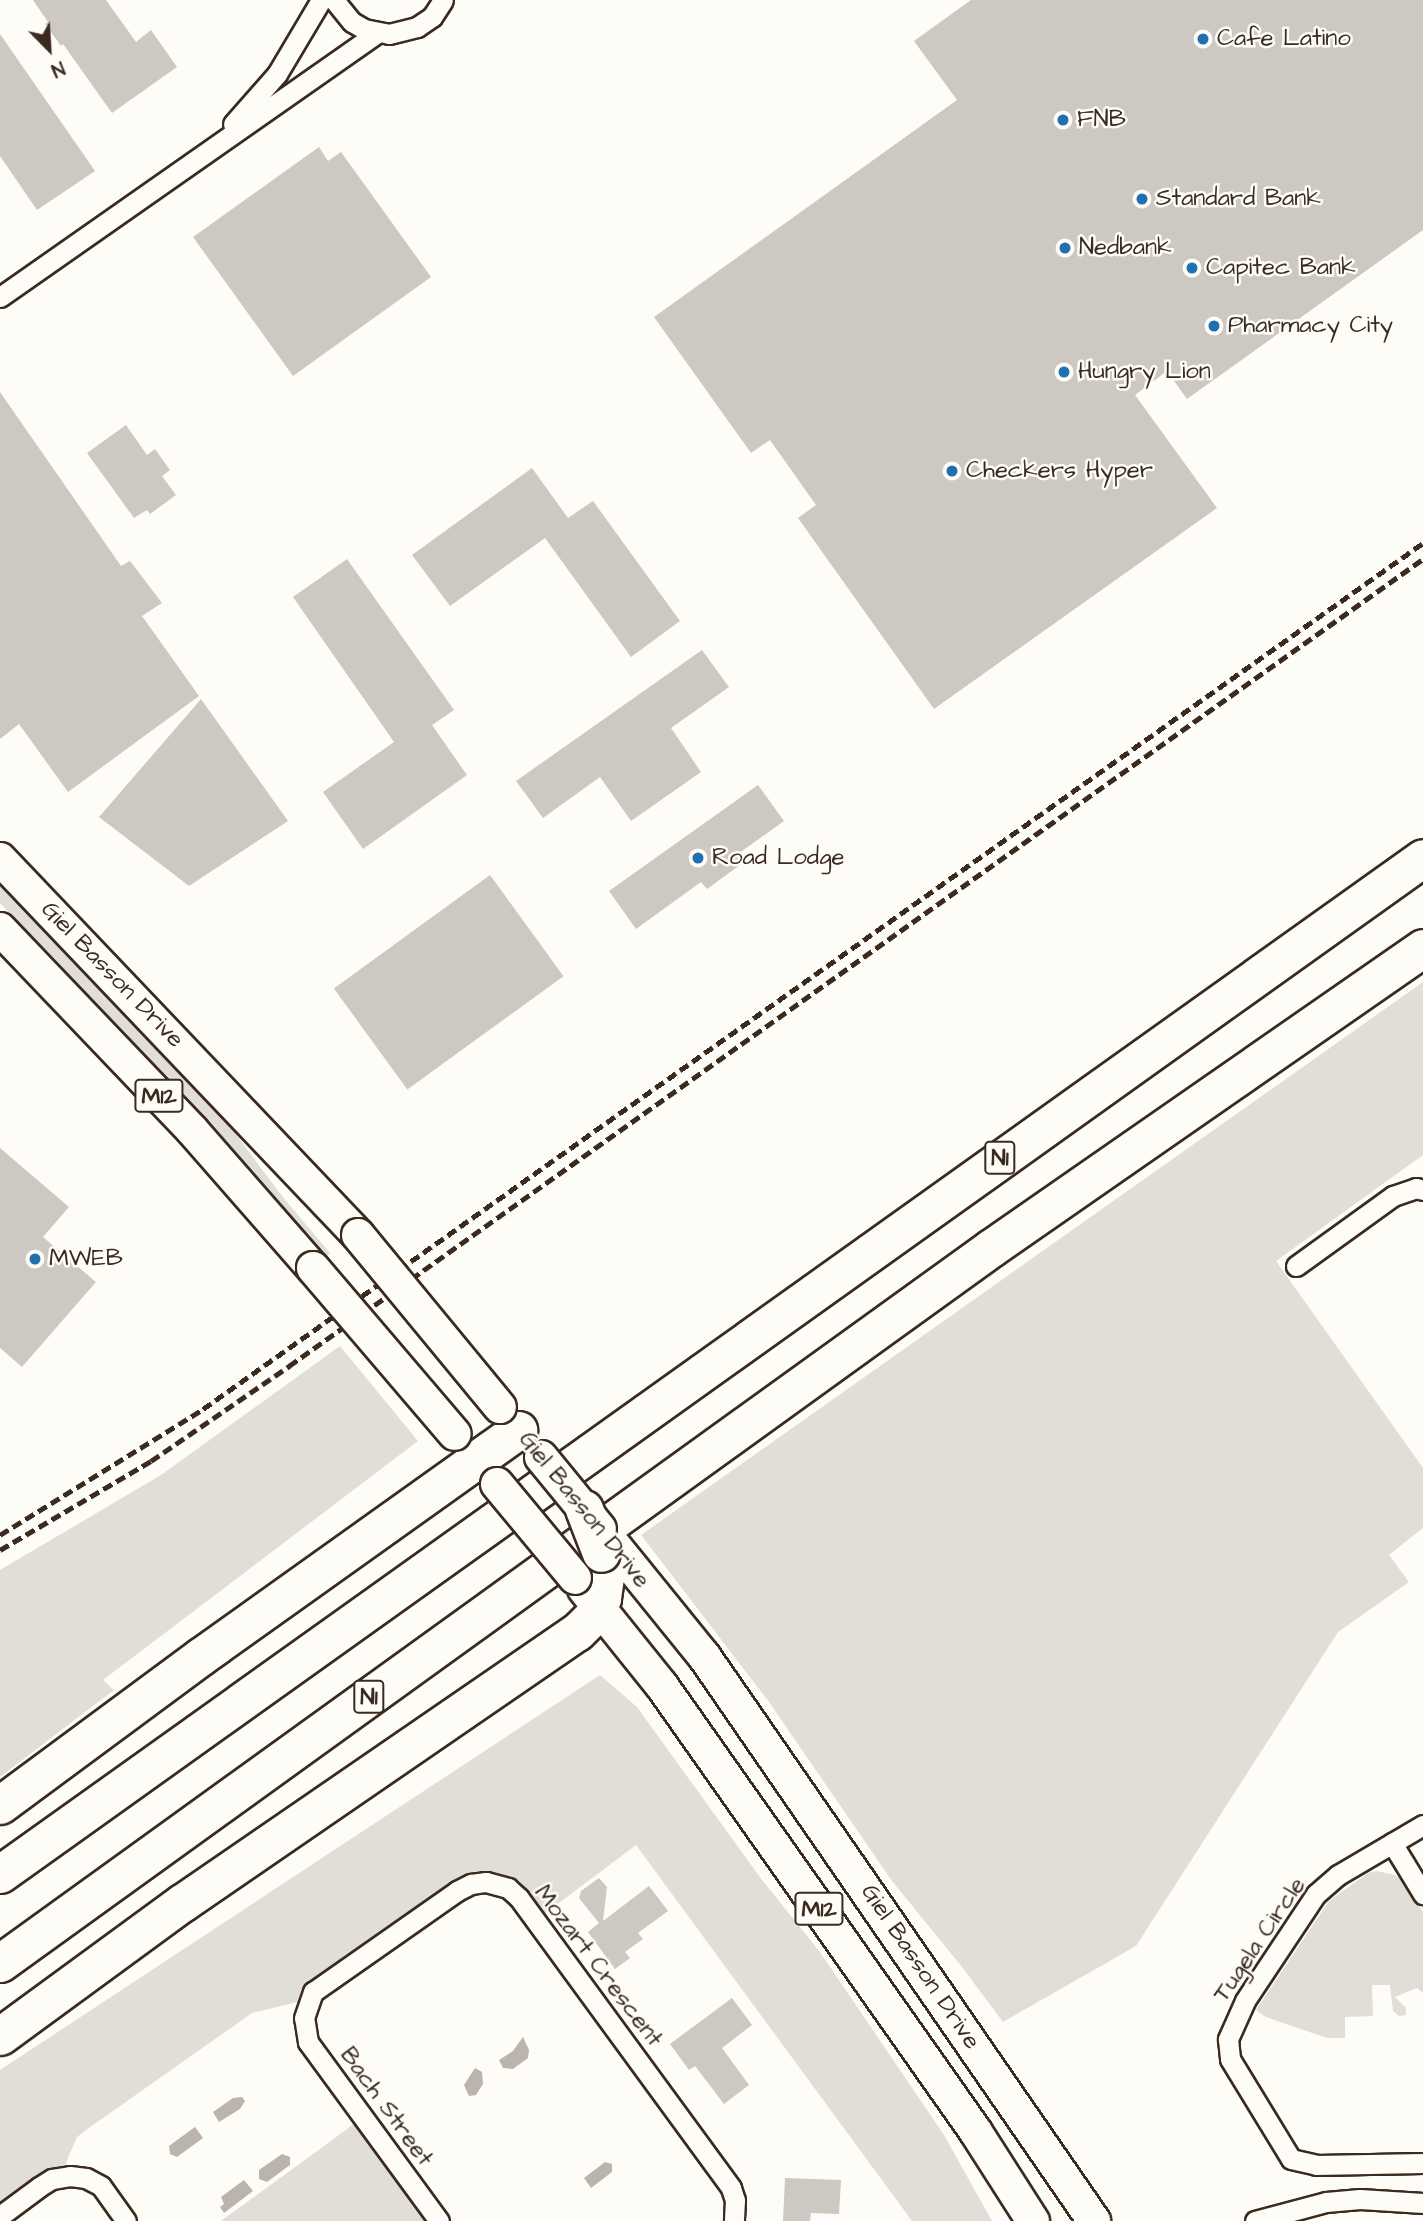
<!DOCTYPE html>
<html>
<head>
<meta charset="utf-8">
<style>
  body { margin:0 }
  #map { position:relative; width:1423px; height:2221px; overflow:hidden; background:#fdfcf7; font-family:"Architects Daughter",sans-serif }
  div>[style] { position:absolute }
  .green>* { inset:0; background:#e1ded7 }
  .water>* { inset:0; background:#bbb4ad }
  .building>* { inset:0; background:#cdc8c2; transform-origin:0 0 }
  .roads { filter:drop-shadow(2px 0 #3b2a1e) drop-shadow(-2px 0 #3b2a1e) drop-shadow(0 2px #3b2a1e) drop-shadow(0 -2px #3b2a1e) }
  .street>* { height:19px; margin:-9.5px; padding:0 9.5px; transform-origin:9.5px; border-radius:9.5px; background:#fdfcf7 }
  .primary>* { height:32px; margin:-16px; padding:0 16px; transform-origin:16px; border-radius:16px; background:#fdfcf7 }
  .highway>* { height:37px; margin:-18.5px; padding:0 18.5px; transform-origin:18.5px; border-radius:18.5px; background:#fdfcf7 }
  .rail>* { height:5px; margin-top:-2.5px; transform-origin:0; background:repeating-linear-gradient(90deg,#3b2a1e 0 10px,transparent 0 15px) }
  .bridges { filter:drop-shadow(2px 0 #3b2a1e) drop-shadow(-2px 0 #3b2a1e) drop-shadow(0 2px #3b2a1e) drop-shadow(0 -2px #3b2a1e) }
  .primary-bridge>* { height:32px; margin:-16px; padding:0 16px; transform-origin:16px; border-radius:16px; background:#fdfcf7 }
  .highway-bridge>* { height:37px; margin:-18.5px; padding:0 18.5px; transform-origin:18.5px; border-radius:18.5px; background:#fdfcf7 }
  .dots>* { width:19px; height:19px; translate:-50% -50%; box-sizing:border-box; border:4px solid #fdfcf7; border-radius:50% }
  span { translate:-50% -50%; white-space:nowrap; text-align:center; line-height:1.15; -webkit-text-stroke:5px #fdfcf7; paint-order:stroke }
  .shield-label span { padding:2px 5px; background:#fdfcf7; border:2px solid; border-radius:5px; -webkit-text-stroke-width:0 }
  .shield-label { font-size:23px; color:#3b2a1e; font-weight:700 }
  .poi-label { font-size:24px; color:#3b2a1e }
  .left { translate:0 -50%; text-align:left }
  .street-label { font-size:24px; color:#3b2a1e }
  .north { position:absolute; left:14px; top:14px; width:70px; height:70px; -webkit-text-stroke:5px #fdfcf7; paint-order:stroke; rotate:156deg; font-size:19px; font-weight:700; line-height:28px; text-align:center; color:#3b2a1e }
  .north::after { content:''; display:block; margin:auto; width:24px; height:32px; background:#3b2a1e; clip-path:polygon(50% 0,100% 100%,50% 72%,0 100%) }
</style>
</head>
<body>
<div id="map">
  <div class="green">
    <i style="clip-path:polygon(0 879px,216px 1108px,282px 1196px,330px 1253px,324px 1258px,57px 961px,0 903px)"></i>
    <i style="clip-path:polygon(1423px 982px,1423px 1155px,1276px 1261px,1423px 1468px,1423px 1528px,1389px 1555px,1409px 1582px,1338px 1632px,1136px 1946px,1003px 2022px,962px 1967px,892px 1881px,769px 1702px,641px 1535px)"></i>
    <i style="clip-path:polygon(340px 1346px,418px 1441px,103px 1680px,114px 1690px,0 1777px,0 1570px,161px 1475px)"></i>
    <i style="clip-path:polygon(600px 1675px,637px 1707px,762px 1880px,820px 1952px,944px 2135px,992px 2221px,912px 2221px,636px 1845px,543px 1915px,523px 1887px,506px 1877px,486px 1873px,462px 1877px,307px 1987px,298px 2002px,252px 2013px,86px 2130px,77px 2137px,65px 2165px,42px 2176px,0 2206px,0 2070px)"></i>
    <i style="clip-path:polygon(1377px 1871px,1395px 1875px,1402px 1880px,1423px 1912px,1423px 1993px,1417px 1988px,1395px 1997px,1406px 2008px,1406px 2015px,1399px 2016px,1393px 2011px,1390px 1985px,1372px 1985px,1373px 2016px,1345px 2017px,1345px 2038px,1327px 2038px,1266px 2017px,1256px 2010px,1329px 1901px,1368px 1873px)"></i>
    <i style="clip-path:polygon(355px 2123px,427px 2221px,221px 2221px,320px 2149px)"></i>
  </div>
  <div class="water">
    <i style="clip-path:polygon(523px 2037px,529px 2050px,528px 2058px,513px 2069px,503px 2068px,499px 2060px,513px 2051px)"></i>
    <i style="clip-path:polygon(475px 2068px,482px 2072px,483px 2084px,476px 2095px,469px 2096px,464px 2085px)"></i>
    <i style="clip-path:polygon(242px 2097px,245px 2101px,240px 2109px,219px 2122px,213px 2112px,233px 2098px)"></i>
    <i style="clip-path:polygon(195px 2127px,203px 2138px,177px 2157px,170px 2154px,169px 2146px)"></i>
    <i style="clip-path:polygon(282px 2154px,290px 2157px,290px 2165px,267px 2182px,259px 2179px,259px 2170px)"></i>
    <i style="clip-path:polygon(605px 2162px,612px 2164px,612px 2172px,591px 2188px,584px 2178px)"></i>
    <i style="clip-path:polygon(244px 2180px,253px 2191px,224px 2213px,220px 2207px,224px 2204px,221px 2197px)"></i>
  </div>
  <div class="building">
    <i style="clip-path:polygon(33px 0,106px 0,136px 42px,151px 30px,177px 67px,112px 113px,63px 44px,61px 46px,45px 24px,48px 22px)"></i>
    <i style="clip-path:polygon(971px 0,1423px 0,1423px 230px,1187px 399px,1167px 371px,1135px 395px,1217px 508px,934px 709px,798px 518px,816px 505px,770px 440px,751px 453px,654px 317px,957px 100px,914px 41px)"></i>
    <i style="clip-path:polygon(0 34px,95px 171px,37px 210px,0 156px)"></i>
    <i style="clip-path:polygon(319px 147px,328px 161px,341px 152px,431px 277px,293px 376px,193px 237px)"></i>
    <i style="clip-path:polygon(0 392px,121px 566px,130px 561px,162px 603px,142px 616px,199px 696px,68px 792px,19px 724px,0 739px)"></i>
    <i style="clip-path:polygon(126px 425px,147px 455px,155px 449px,170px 470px,162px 476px,176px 495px,150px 514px,147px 510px,134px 518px,87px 453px)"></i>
    <i style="clip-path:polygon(532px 468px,568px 518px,593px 501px,680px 621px,631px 657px,545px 538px,450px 606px,412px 555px)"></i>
    <i style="clip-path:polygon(347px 559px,454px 710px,432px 725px,467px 775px,363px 849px,323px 792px,394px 742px,293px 597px)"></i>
    <i style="clip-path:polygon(702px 650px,729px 687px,671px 728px,701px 772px,631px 821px,600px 777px,543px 818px,516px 781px)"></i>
    <i style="clip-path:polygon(201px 699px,288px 821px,189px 886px,99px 817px)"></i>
    <i style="clip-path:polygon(758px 785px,784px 821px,738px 854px,744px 862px,707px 889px,701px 882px,636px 929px,609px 891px)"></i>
    <i style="left:490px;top:875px;width:125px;height:193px;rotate:54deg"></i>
    <i style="clip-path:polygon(0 1148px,69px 1207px,43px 1237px,96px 1282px,22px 1367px,0 1348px)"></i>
    <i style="clip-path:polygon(599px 1878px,607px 1887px,603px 1921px,649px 1886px,668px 1911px,638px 1933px,643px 1939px,625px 1952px,630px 1958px,615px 1969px,588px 1932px,599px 1923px,579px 1898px,581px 1891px)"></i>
    <i style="clip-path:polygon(732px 1998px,752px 2025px,722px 2048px,749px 2085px,724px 2104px,695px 2066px,689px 2070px,670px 2044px)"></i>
    <i style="clip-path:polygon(785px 2178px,841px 2180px,839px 2214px,811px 2213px,810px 2221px,783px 2221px)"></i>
  </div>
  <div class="roads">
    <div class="street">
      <i style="left:334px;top:0;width:28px;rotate:51deg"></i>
      <i style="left:352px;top:22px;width:14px;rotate:30deg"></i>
      <i style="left:364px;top:29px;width:25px;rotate:11deg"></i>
      <i style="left:389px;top:34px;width:29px;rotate:-14deg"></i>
      <i style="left:417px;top:27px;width:18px;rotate:-34deg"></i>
      <i style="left:432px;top:17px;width:20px;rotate:-57deg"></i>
      <i style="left:233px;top:124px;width:67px;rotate:-48.7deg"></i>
      <i style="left:277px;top:74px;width:86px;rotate:-59.3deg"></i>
      <i style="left:0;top:297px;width:460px;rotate:-35deg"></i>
      <i style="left:1296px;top:1266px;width:120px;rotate:-35.8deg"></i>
      <i style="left:1393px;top:1196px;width:24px;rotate:-19deg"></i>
      <i style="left:1416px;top:1188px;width:7px;rotate:16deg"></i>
      <i style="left:1423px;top:1825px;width:99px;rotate:149.5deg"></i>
      <i style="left:1338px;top:1875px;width:29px;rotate:139deg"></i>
      <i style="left:1316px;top:1894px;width:128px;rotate:123.6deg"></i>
      <i style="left:1245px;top:2001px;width:42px;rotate:114.1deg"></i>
      <i style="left:1228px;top:2039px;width:20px;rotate:84deg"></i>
      <i style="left:1230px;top:2059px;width:117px;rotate:58.6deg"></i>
      <i style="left:1291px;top:2159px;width:26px;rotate:13deg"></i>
      <i style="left:1316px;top:2165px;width:107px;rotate:-1.1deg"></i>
      <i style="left:1392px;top:1843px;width:60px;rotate:58.7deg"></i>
      <i style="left:0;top:2216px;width:49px;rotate:-36.6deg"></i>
      <i style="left:39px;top:2187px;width:15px;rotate:-32deg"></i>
      <i style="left:52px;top:2179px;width:18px;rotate:-9deg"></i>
      <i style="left:70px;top:2176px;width:16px;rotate:7deg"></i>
      <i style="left:86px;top:2178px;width:17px;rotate:28deg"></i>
      <i style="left:101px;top:2186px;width:43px;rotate:54.5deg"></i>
      <i style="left:439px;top:2221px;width:222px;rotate:-126.2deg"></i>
      <i style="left:308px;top:2042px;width:24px;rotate:-99deg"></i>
      <i style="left:304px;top:2018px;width:28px;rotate:-71deg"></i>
      <i style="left:313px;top:1992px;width:176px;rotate:-35deg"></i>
      <i style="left:457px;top:1891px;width:16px;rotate:-27deg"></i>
      <i style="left:471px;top:1884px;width:15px;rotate:-8deg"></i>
      <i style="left:486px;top:1882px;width:23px;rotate:15deg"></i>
      <i style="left:508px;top:1888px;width:15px;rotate:42deg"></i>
      <i style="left:519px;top:1898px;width:359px;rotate:53.8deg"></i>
      <i style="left:731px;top:2188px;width:13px;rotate:72deg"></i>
      <i style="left:735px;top:2200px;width:21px;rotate:93deg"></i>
      <i style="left:1255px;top:2221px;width:73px;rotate:-15deg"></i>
      <i style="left:1326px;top:2202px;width:34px;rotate:-5deg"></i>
      <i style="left:1360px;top:2199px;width:63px;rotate:3.6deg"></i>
    </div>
    <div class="primary">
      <i style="left:0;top:859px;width:519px;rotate:46.4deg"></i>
      <i style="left:0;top:929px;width:278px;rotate:46.3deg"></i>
      <i style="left:192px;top:1130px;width:184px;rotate:48.8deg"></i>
      <i style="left:614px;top:1545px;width:143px;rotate:51deg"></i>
      <i style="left:704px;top:1656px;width:687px;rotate:55.38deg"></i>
      <i style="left:584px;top:1589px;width:124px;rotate:51.2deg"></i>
      <i style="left:662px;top:1686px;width:545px;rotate:54.85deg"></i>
      <i style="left:976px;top:2132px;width:106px;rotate:57.4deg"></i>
    </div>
    <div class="highway">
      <i style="left:0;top:1805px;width:249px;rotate:-36.5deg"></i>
      <i style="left:200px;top:1657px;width:391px;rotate:-35.5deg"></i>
      <i style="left:0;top:1874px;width:1748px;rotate:-35.53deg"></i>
      <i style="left:0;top:1963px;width:1222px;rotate:-35.81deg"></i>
      <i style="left:991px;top:1248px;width:526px;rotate:-34.78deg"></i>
      <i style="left:0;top:2036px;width:225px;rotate:-36.2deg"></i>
      <i style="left:182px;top:1903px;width:479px;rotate:-34.5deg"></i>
      <i style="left:577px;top:1632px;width:23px;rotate:-45deg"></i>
      <i style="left:593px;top:1616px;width:20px;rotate:-63deg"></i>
      <i style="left:602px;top:1598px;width:21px;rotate:-82deg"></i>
      <i style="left:605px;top:1577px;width:24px;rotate:-99deg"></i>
    </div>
  </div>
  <div class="rail">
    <i style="left:0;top:1535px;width:239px;rotate:-31.8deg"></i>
    <i style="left:203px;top:1409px;width:1496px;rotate:-35.37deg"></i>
    <i style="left:0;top:1550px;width:175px;rotate:-30.5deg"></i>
    <i style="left:151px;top:1461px;width:168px;rotate:-34.5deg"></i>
    <i style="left:289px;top:1366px;width:1392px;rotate:-35.44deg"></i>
  </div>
  <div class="bridges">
    <div class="primary-bridge">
      <i style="left:358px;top:1235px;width:223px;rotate:50.5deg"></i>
      <i style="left:313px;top:1268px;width:218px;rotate:49.5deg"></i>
      <i style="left:541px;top:1457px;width:93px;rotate:50.7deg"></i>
      <i style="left:497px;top:1484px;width:122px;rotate:50.3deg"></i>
    </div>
    <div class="highway-bridge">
      <i style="left:584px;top:1509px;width:47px;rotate:68.9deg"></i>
    </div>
  </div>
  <div class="dots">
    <i style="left:1203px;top:39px;background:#1f6fb2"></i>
    <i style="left:1063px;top:120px;background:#1f6fb2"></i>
    <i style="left:1142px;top:199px;background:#1f6fb2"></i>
    <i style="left:1065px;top:248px;background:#1f6fb2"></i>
    <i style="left:1192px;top:268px;background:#1f6fb2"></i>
    <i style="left:1214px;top:326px;background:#1f6fb2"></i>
    <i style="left:1064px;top:372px;background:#1f6fb2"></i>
    <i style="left:952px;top:471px;background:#1f6fb2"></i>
    <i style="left:698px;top:858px;background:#1f6fb2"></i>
    <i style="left:35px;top:1259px;background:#1f6fb2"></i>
  </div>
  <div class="shield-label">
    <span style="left:159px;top:1096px">M12</span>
    <span style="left:1000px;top:1158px">N1</span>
    <span style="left:369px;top:1697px">N1</span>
    <span style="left:819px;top:1909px">M12</span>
  </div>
  <div class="poi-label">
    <span class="left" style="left:1217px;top:39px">Cafe Latino</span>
    <span class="left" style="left:1077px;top:120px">FNB</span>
    <span class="left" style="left:1156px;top:199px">Standard Bank</span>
    <span class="left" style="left:1079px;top:248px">Nedbank</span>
    <span class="left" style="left:1206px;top:268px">Capitec Bank</span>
    <span class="left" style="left:1228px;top:326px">Pharmacy City</span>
    <span class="left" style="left:1078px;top:372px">Hungry Lion</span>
    <span class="left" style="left:966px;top:471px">Checkers Hyper</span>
    <span class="left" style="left:712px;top:858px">Road Lodge</span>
    <span class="left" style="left:49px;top:1259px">MWEB</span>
  </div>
  <div class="street-label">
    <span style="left:112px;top:975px;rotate:46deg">Giel Basson Drive</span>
    <span style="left:584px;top:1510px;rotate:51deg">Giel Basson Drive</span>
    <span style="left:1260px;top:1940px;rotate:-56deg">Tugela Circle</span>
    <span style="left:598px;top:1966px;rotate:53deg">Mozart Crescent</span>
    <span style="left:920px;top:1967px;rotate:56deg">Giel Basson Drive</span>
    <span style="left:386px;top:2107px;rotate:54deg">Bach Street</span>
  </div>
  <div class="north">N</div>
</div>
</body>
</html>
